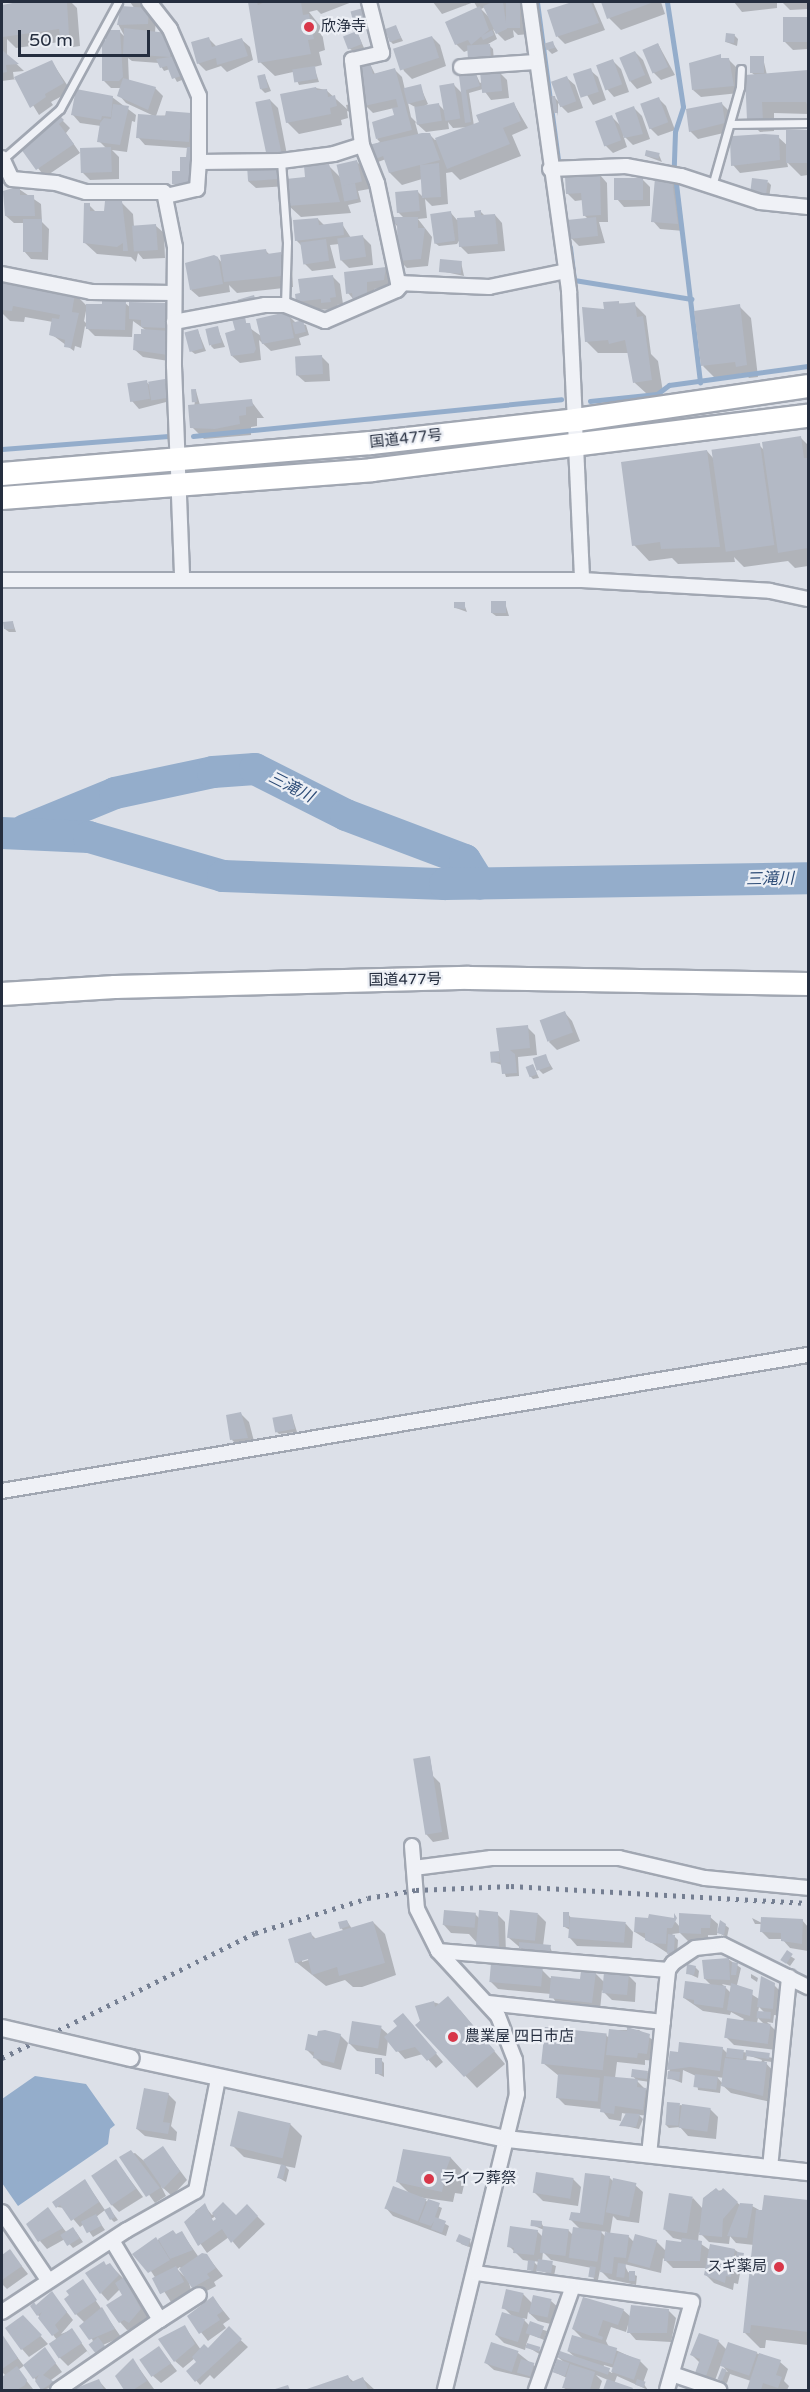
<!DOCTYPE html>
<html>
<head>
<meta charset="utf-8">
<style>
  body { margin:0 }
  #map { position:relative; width:810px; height:2392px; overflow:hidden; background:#dce0e8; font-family:"Varela Round","Noto Sans JP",sans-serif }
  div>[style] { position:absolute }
  .water>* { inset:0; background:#94adcb }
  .shadow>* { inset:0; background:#0003 }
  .stream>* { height:5px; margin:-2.5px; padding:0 2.5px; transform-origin:2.5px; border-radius:2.5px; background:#94adcb }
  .river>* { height:32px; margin:-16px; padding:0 16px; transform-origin:16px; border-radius:16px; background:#94adcb }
  .building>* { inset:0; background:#b3b9c5; transform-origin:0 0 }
  .roads { filter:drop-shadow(2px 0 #a1a7b2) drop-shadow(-2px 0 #a1a7b2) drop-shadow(0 2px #a1a7b2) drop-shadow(0 -2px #a1a7b2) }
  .service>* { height:7px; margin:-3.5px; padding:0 3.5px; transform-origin:3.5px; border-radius:3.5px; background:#eff1f6 }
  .minor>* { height:14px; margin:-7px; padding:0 7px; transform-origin:7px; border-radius:7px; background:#eff1f6 }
  .tertiary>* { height:16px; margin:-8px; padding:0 8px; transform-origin:8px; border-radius:8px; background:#eff1f6 }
  .trunk>* { height:22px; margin:-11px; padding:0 11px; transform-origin:11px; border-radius:11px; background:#fff }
  .rail>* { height:4.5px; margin-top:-2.25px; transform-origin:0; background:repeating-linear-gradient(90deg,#757f92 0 3px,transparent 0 9px) }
  .bridges { filter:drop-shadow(2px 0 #a1a7b2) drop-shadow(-2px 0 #a1a7b2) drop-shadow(0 2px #a1a7b2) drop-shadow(0 -2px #a1a7b2) }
  .tertiary-bridge>* { height:16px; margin:-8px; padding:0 8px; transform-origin:8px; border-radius:8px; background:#eff1f6 }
  .dots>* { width:16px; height:16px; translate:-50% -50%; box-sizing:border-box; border:3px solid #eceff5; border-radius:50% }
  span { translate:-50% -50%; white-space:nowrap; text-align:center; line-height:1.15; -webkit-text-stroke:4.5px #eceff5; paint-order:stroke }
  .poi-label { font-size:15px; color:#252e3f }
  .left { translate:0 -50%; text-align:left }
  .right { translate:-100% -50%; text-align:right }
  .street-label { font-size:15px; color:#252e3f }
  .water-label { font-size:16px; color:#2c4b76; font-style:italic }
  .frame { position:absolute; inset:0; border:3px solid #252e3f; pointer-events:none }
  .scale { position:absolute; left:18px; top:30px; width:132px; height:27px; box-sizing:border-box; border:3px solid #252e3f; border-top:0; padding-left:8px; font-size:18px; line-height:21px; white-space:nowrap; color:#252e3f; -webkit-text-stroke:4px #eceff5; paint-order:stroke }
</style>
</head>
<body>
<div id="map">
  <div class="water">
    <i style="clip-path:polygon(35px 2076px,86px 2084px,115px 2125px,110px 2129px,108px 2144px,18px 2206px,2px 2183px,2px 2099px)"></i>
  </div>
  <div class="shadow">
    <i style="clip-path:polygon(19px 2px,71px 2px,77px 8px,80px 46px,73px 47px,67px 41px,16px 48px,7px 39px,7px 55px,24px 71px,13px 72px,14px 79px,52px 62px,71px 91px,51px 102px,53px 105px,39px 115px,17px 79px,2px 81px,2px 7px)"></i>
    <i style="clip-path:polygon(130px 2px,142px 2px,143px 9px,156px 18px,155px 33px,167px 34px,187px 78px,177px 82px,170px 69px,164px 71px,159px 63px,132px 61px,128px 58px,129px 82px,155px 88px,163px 96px,156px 116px,190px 114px,194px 118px,194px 187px,173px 184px,188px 159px,188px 148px,145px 145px,138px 137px,154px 116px,126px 103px,119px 95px,121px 88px,111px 88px,103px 80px,120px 32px,125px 37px,118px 24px,135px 9px)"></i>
    <i style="clip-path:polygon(249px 2px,352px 2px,321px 14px,317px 10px,309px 12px,321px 27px,325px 50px,319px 52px,322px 65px,314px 67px,319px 82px,299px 85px,293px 72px,275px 76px,260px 62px)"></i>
    <i style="clip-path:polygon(evenodd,433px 2px,520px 2px,527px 8px,530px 34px,518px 35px,513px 30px,514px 37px,505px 41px,493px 29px,497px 39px,488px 44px,493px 49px,494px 61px,473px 63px,469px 50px,464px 52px,456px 44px,478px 9px,474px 2px,442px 14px,433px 2px,485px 7px,490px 18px,481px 9px,485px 7px)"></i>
    <i style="clip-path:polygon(576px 2px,593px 2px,605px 30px,565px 44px,558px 37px,549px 11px)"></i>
    <i style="clip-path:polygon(602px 2px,661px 2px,665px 14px,621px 30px,609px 18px)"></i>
    <i style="clip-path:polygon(734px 2px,777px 2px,777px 8px,742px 12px)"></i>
    <i style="clip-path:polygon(782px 2px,808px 2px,808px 9px,790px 10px)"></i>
    <i style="clip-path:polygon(363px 10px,369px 26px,360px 28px,356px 25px)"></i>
    <i style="clip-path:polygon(784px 19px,808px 20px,808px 49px,793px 50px,785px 42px)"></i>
    <i style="clip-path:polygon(396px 27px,403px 41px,393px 44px,390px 41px)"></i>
    <i style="clip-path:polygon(357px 32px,364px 48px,353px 51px,349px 48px)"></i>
    <i style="clip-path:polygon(734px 35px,738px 39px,737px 46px,726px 42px)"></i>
    <i style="clip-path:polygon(432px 37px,440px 45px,446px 66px,412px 79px,404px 71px,395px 49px)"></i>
    <i style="clip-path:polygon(209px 39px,217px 47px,242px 40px,250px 47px,253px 60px,227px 72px,221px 66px,206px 71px,198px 63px)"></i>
    <i style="clip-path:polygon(552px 42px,558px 51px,552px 54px,548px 50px)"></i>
    <i style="clip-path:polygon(658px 44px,675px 75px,661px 80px,653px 72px)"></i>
    <i style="clip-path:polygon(635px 52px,643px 60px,652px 83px,637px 89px,630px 81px)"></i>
    <i style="clip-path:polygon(763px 58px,767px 75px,808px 72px,808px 114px,774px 113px,774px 131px,760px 132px,748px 120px,756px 76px,752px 73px)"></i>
    <i style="clip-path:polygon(728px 59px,736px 67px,739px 93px,701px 97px,693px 90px)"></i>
    <i style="clip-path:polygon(613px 61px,621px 69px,629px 92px,614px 97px,607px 89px)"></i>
    <i style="clip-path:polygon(evenodd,370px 64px,375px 74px,394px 69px,402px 77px,405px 90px,420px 86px,428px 104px,421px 108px,439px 105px,444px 110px,454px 85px,463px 94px,475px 72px,480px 83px,499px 72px,507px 80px,509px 98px,491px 100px,483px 89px,469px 93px,474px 126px,514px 104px,528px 128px,512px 135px,521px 156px,460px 180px,452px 172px,446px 173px,448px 204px,432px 206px,425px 199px,427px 218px,418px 219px,432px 237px,428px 266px,407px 268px,400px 261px,398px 227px,394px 223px,405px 219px,398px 212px,418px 192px,424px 198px,422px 179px,402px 185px,390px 173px,386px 159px,378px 162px,375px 159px,370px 146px,380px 142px,377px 139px,397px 116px,394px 108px,373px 113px,365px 105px,370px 64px,408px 103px,415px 107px,418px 124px,411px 117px,408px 103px,370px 64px,415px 122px,426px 132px,449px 129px,448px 122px,453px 128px,471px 127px,435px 140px,430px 135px,419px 137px,415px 122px)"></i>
    <i style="clip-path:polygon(590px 70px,598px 77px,606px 100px,593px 105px,575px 75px)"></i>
    <i style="clip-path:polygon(265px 76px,271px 91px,265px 93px,261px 89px)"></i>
    <i style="clip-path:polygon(567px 78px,575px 85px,583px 108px,568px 113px,558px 103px,558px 116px,554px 97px,560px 103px)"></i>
    <i style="clip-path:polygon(316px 88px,326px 90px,347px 109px,346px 105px,351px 104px,356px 114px,347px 111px,348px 118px,341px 120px,342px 125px,299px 134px,287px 122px)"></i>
    <i style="clip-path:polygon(112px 97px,136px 115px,135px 122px,132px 121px,127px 152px,112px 150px,119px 157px,119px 179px,90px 180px,82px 172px,107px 149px,99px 141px,101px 126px,80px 123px,73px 115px)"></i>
    <i style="clip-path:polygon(659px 99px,666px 106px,675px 130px,658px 136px,650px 128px)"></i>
    <i style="clip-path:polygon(270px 100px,278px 108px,288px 160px,267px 154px)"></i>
    <i style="clip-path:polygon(721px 103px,729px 111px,732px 131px,698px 139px,690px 131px)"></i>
    <i style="clip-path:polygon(634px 108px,642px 116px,650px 139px,633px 145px,623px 135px,627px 147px,613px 153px,605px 145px,611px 116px,622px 127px)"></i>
    <i style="clip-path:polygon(60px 118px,70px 128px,66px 133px,80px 153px,45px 177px,23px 149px)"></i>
    <i style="clip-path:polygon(808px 131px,808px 175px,801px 176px,787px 162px,788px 167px,740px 173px,733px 165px,778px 137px,789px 147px,788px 133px)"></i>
    <i style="clip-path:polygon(659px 155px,662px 162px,646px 156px)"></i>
    <i style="clip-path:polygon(357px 162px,365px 169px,369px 189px,358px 191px,361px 202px,348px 205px,351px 213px,301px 217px,289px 206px,288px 186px,256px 188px,248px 181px,277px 167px,285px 181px,306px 179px,328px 165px,340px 177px)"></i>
    <i style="clip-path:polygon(600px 175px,607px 183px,608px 222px,599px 222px,605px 243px,579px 246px,571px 238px,588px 219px,584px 215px,583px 200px,575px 201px,567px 193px)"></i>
    <i style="clip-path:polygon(642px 179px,650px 187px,650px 206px,624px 207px,617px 199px)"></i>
    <i style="clip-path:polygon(671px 181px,679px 189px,684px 231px,660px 229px,653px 221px)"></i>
    <i style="clip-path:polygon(768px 182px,771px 185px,769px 198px,755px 197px)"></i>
    <i style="clip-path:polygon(19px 189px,41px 204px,42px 222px,49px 229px,48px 260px,31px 259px,24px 251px,24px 223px,14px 223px,6px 216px)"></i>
    <i style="clip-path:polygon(121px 202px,133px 214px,134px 227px,156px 226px,164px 233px,165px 258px,143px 259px,138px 253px,136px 262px,131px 257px,97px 254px,85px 243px,89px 205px,97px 213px,106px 213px)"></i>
    <i style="clip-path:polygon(481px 212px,485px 216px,495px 215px,502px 223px,505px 251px,468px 254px,460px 246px,460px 239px,457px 244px,439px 246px,435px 243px,451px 213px,457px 220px,476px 218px)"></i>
    <i style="clip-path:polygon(318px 219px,325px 226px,342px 224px,351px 238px,363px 237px,371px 245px,373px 265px,349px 268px,341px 260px,339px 244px,330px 245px,336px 268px,312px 271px,304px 263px,302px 246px,296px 240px)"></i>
    <i style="clip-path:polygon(265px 250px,270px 255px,280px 253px,292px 265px,293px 287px,237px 293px,229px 285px,230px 292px,199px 297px,191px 290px,218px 258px,223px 264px)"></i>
    <i style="clip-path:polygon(461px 262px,464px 276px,441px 271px)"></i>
    <i style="clip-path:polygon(386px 268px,393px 276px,391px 287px,374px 289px,374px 308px,362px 309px,348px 293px,345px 273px)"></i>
    <i style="clip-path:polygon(332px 276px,340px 284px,343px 304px,337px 305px,338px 310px,305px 309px,297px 302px)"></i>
    <i style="clip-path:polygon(evenodd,16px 283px,75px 294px,88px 307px,125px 303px,131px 308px,166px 304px,174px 312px,175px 362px,143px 357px,135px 350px,147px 331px,133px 321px,132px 337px,95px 336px,85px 326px,81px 348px,75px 346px,74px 351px,51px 334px,53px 322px,25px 317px,24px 322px,10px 321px,2px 313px,2px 284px,16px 283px,86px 311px,88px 311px,87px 324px,84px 321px,86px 311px)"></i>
    <i style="clip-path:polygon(605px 303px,634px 304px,646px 316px,651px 354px,658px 361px,663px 392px,647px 394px,635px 383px,629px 353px,598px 353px,586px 341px,605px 310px)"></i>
    <i style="clip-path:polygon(739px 306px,751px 318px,758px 377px,749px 378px,745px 373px,715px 378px,703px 366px)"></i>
    <i style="clip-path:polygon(288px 315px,296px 323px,306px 325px,309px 335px,299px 338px,301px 345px,271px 351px,259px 340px,261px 360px,240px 363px,232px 356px,244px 317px,247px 326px,261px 336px)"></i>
    <i style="clip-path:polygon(217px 327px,225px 347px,214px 349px,211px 346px)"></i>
    <i style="clip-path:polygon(198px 331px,206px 351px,195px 354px,191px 351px)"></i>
    <i style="clip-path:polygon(321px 356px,329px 364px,330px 381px,305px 382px,297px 375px)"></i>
    <i style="clip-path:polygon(165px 381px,170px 401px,139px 409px,132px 401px,146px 382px,151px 386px)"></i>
    <i style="clip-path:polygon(196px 391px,200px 405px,251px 401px,264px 418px,257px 418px,257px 426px,251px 427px,251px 435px,204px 439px,192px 427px)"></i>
    <i style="clip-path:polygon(800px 437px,808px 445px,808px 566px,795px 568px,788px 561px,744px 567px,734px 557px,735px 562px,678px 564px,672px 558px,649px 561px,634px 545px,707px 451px,714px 459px,759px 445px,765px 451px)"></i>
    <i style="clip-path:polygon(505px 603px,509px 616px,496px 616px,492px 613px)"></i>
    <i style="clip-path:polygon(464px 604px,467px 612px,456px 608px)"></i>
    <i style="clip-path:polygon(13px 623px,16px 632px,9px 632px,5px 629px)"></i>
    <i style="clip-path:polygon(565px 1013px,572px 1021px,580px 1041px,557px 1050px,549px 1042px)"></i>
    <i style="clip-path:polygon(527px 1027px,535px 1035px,537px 1055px,518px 1057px,519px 1076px,506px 1077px,502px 1065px,493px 1062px,492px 1053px,502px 1052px)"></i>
    <i style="clip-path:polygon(545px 1056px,553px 1069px,543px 1074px,539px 1070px)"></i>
    <i style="clip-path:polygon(533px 1065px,539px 1078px,533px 1079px,530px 1076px)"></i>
    <i style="clip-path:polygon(241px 1414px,249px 1422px,255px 1445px,240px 1447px,232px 1440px)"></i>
    <i style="clip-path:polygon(292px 1416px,297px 1432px,279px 1434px,276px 1431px)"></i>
    <i style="clip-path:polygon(430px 1758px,433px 1776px,440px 1783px,449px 1839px,433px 1842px,426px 1834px)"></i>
    <i style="clip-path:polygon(475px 1914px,480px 1919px,497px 1914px,505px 1922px,506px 1954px,485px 1952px,469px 1934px,451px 1933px,444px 1925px)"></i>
    <i style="clip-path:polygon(538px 1914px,546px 1922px,543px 1946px,550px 1947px,553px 1954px,524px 1951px,509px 1938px)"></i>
    <i style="clip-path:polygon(568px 1914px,572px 1919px,626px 1924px,633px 1932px,632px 1948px,577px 1946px,570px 1938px,570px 1930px,563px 1926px)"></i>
    <i style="clip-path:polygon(710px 1917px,718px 1924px,717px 1935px,708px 1935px,708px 1942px,688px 1941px,680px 1933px,672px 1934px,678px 1940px,677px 1955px,672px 1956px,635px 1932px,673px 1919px,680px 1927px)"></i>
    <i style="clip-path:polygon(752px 1918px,762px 1923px,802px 1920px,808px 1927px,808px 1951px,790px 1948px,782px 1939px,769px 1939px,761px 1931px,762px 1924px,755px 1924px)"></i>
    <i style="clip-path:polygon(evenodd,347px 1921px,352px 1929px,373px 1922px,385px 1934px,396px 1975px,362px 1987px,353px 1987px,345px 1980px,326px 1986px,296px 1962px,310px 1933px,317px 1940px,344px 1931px,341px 1928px,347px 1921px,315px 1958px,302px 1962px,302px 1959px,315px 1958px)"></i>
    <i style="clip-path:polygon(725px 1925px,729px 1928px,727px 1937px,719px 1933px)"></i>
    <i style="clip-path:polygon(787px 1954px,795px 1959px,790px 1966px,782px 1960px)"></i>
    <i style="clip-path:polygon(evenodd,728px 1959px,741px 1968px,737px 1985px,759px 1999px,774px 1985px,782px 1993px,781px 2016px,774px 2015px,773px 2023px,767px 2022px,778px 2033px,776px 2050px,734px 2045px,726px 2037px,744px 2019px,731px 2012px,730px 2015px,703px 2011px,684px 1998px,712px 1986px,705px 1979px,728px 1959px,722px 1984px,732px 1986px,731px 1993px,722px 1984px,728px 1959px,759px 2007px,765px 2013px,758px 2012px,759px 2007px,728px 1959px,758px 2018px,764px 2024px,757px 2023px,758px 2018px)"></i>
    <i style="clip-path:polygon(695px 1967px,699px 1971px,698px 1978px,687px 1973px)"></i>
    <i style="clip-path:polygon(542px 1970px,550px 1978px,581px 1981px,595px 1973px,605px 1983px,629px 1976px,636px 1983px,635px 2002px,612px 2000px,602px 1990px,600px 2010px,558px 2006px,551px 1994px,498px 1989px,490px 1981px)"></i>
    <i style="clip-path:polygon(751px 1974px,758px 1978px,757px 1982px,751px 1978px)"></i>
    <i style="clip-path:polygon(433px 2002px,460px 2010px,505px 2064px,477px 2088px,417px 2025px)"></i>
    <i style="clip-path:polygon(410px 2022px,443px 2062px,436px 2068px,423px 2054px,405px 2059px,388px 2040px,386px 2056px,357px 2051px,349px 2043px,381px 2028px,389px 2035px)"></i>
    <i style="clip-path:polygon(610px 2030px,639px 2030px,657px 2043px,655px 2061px,645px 2060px,645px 2065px,617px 2062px,615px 2078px,637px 2081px,633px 2076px,647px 2072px,651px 2076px,650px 2082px,636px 2080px,653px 2097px,651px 2116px,639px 2115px,643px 2119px,639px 2129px,621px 2125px,627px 2114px,622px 2113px,621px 2121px,609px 2119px,601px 2109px,565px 2105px,557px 2097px,559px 2076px,543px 2063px,606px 2035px,609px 2038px)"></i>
    <i style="clip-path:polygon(340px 2035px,348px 2043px,341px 2070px,322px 2065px,306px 2049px,318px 2037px)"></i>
    <i style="clip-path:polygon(evenodd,722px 2048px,728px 2054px,743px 2052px,773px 2058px,772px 2062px,764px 2061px,774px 2072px,771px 2102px,731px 2093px,721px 2084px,720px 2093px,698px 2090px,696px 2076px,683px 2070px,682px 2083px,669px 2078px,671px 2053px,722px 2048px,747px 2055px,762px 2060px,761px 2063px,746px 2062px,747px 2055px,722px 2048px,717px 2077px,724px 2078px,723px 2084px,717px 2077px)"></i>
    <i style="clip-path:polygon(381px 2060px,384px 2063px,384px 2077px,376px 2073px)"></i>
    <i style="clip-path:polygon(168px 2094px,176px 2102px,171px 2126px,177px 2132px,176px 2141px,145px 2136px,137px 2129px)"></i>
    <i style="clip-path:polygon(680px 2105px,710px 2109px,718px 2117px,716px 2139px,688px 2136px,680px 2127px,669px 2128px,666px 2125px)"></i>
    <i style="clip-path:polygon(290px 2124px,302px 2136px,295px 2168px,285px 2166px,289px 2170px,286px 2182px,279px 2178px,282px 2165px,244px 2157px,232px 2145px)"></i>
    <i style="clip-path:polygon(163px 2148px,187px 2180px,172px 2196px,161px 2186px,166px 2196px,155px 2203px,122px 2157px,135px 2153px,144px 2161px)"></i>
    <i style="clip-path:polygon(404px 2151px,451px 2158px,462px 2170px,459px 2179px,464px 2185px,462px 2194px,455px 2193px,453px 2202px,417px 2197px,442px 2208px,438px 2220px,449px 2226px,446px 2236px,393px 2216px,386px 2208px,410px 2194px,397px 2181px)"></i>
    <i style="clip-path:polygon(116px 2161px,143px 2197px,119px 2212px,112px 2205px)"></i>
    <i style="clip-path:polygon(evenodd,609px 2177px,614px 2182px,635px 2185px,643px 2192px,639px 2223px,617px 2220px,613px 2216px,610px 2234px,628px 2236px,635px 2243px,656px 2241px,666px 2251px,691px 2242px,673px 2238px,665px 2230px,693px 2198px,703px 2209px,704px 2199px,711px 2192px,723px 2190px,741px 2206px,752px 2206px,763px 2212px,765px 2196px,808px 2201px,808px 2345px,766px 2340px,765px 2348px,760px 2348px,744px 2332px,754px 2245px,736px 2243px,730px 2236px,729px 2244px,709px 2242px,699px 2232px,698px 2242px,710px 2250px,735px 2250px,747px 2258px,746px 2269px,741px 2268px,738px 2284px,734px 2283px,733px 2290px,714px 2283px,706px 2275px,707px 2268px,673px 2268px,663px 2258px,661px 2273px,624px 2264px,628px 2272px,637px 2276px,636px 2285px,609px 2279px,600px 2270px,598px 2280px,594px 2280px,592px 2268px,551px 2260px,543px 2252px,542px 2261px,556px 2266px,554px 2276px,537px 2269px,536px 2274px,532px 2273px,529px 2261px,523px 2260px,509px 2246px,537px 2231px,544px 2238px,544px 2230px,532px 2225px,541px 2222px,544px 2228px,568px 2230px,573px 2235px,580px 2229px,571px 2220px,582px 2215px,609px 2177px,600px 2231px,607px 2232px,606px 2237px,600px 2231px,609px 2177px,533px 2261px,540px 2262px,539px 2267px,533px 2261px)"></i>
    <i style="clip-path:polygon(573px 2179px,581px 2187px,578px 2206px,543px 2201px,535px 2193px)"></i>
    <i style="clip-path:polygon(85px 2181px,105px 2210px,96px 2217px,105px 2230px,93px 2237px,84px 2224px,80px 2227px,64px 2208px,57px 2207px)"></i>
    <i style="clip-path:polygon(evenodd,223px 2204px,236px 2217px,247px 2206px,265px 2224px,239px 2249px,229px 2237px,207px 2253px,186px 2223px,198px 2216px,195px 2211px,204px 2205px,212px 2215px,223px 2204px,216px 2216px,218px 2220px,214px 2222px,211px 2219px,216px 2216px)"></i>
    <i style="clip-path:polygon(48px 2209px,67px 2233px,76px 2232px,83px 2242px,73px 2248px,65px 2239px,47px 2249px,40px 2241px)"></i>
    <i style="clip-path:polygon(110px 2209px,118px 2220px,114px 2222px,111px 2219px)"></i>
    <i style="clip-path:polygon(evenodd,173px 2232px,177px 2236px,182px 2233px,200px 2259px,207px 2256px,223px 2276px,214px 2282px,216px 2286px,201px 2294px,188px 2279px,191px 2290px,171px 2302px,138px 2251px,173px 2232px,180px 2267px,186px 2275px,184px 2276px,177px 2269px,180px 2267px)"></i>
    <i style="clip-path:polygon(460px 2236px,470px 2241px,472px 2248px,461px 2244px)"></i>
    <i style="clip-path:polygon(10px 2251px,28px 2274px,7px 2289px,2px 2284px,2px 2256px)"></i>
    <i style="clip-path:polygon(110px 2265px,128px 2283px,148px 2317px,137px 2329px,127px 2330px,120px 2322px,124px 2295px,120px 2289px,108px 2301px,101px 2293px)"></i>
    <i style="clip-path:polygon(82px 2281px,121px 2337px,103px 2345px,107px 2350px,99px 2355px,85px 2323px,76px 2314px)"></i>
    <i style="clip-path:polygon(52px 2293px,73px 2320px,61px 2334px,72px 2330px,93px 2359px,87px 2351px,68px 2366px,60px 2358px,57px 2340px,38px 2315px,37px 2307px)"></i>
    <i style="clip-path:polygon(523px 2294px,533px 2304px,551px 2301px,559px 2308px,555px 2325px,538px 2321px,528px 2312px,527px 2319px,522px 2318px,530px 2326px,547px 2331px,544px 2340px,530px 2334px,526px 2345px,539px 2349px,541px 2355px,526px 2346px,525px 2350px,504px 2343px,496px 2335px,512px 2316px,503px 2307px)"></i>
    <i style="clip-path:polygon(213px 2298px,230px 2319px,223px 2324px,226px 2328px,208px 2341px,189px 2317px)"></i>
    <i style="clip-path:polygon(evenodd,623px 2310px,631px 2317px,668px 2310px,676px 2318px,671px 2342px,636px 2340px,629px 2332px,628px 2325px,626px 2332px,611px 2327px,606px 2341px,609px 2347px,640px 2361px,648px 2369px,643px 2383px,648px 2390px,617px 2376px,614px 2384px,630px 2390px,605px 2390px,608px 2380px,596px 2375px,602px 2381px,599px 2390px,567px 2390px,564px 2388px,567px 2378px,554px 2372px,565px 2363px,559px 2358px,576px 2358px,568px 2351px,584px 2340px,573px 2329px,623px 2310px,604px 2365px,614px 2368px,612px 2373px,603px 2368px,604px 2365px)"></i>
    <i style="clip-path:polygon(23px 2317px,48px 2344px,29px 2357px,22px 2349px)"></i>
    <i style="clip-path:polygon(185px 2327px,201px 2350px,208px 2350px,229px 2329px,248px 2347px,214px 2379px,210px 2375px,200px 2385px,188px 2371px,198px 2362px,195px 2358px,183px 2368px,175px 2361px)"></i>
    <i style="clip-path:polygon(2px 2337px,24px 2366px,45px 2349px,62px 2372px,51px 2380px,56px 2386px,43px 2390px,25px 2365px,18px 2370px,33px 2389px,7px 2390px,2px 2384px,6px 2376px,2px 2372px)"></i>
    <i style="clip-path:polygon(718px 2341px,727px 2350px,756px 2353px,780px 2362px,788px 2369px,784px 2381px,789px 2386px,787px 2390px,751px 2390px,751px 2381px,730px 2374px,727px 2383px,723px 2382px,719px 2379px,723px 2370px,728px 2372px,721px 2364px,714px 2383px,705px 2380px,697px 2372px,700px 2363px,692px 2355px)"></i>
    <i style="clip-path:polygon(159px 2348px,177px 2371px,161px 2383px,153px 2376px)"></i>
    <i style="clip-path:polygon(518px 2353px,537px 2368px,533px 2379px,494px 2370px,486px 2363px)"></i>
    <i style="clip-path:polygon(133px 2360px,154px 2389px,151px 2390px,125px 2390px,116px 2376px)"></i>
    <i style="clip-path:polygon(348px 2377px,354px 2382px,363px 2379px,375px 2390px,307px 2390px)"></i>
    <i style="clip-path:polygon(99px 2381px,107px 2390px,76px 2390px)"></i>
  </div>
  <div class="stream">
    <i style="left:537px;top:2px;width:159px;rotate:82.4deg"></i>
    <i style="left:667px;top:2px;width:106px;rotate:81.3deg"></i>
    <i style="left:683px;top:107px;width:26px;rotate:108deg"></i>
    <i style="left:675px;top:132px;width:35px;rotate:92deg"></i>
    <i style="left:674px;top:167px;width:217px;rotate:83.1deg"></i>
    <i style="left:570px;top:247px;width:33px;rotate:83deg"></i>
    <i style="left:574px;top:280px;width:119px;rotate:9.2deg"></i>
    <i style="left:590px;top:401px;width:67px;rotate:-6deg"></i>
    <i style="left:657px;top:394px;width:15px;rotate:-37deg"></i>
    <i style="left:669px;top:385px;width:140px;rotate:-7.8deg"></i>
    <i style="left:193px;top:436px;width:370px;rotate:-5.7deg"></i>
    <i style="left:2px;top:449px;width:167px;rotate:-4.5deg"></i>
  </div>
  <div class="river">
    <i style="left:25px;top:830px;width:97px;rotate:-22.3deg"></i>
    <i style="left:115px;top:793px;width:100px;rotate:-12.1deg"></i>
    <i style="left:213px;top:772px;width:42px;rotate:-4.1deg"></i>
    <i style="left:255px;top:769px;width:102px;rotate:26.8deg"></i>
    <i style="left:346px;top:815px;width:127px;rotate:20.7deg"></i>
    <i style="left:465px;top:860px;width:28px;rotate:58deg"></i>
    <i style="left:2px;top:833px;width:87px;rotate:2.6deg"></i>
    <i style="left:89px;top:837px;width:140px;rotate:16.2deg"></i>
    <i style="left:223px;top:876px;width:222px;rotate:2.1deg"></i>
    <i style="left:445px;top:884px;width:363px;rotate:-0.9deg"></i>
  </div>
  <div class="building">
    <i style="clip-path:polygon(18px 2px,67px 2px,69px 35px,60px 36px,59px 29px,3px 37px,2px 5px)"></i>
    <i style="clip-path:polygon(248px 2px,257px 2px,258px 5px,265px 2px,301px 2px,303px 15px,309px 14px,314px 39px,308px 40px,311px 54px,258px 63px)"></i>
    <i style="clip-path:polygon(493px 2px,503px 2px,507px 29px,496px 34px,483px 6px)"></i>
    <i style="left:506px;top:2px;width:14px;height:26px"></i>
    <i style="clip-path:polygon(572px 2px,591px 2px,599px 23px,556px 37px,547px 10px)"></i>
    <i style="clip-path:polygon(601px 2px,654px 2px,607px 19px)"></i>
    <i style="clip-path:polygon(121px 6px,149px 8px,148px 24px,117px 25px)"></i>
    <i style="clip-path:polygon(480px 6px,489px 30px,471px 45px,468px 40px,455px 45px,445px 22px)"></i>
    <i style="left:363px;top:8px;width:15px;height:13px;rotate:74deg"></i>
    <i style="left:808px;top:17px;width:25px;height:25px;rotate:90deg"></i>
    <i style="left:396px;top:25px;width:14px;height:12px;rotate:69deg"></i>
    <i style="clip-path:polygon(124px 28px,167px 33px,167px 42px,172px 42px,170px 57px,123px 54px)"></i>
    <i style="clip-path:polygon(106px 30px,120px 30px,123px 77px,119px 81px,102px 81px,102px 41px,106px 40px)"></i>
    <i style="clip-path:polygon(492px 30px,494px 35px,483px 40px,481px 36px)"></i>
    <i style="left:357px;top:31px;width:14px;height:15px;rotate:69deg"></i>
    <i style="left:726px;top:33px;width:9px;height:9px;rotate:6deg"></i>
    <i style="left:432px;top:36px;width:23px;height:41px;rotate:72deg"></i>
    <i style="clip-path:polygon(209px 37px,212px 47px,242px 38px,248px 56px,217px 65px,216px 58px,197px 64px,191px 42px)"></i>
    <i style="left:553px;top:41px;width:7px;height:9px;rotate:74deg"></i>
    <i style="left:658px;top:43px;width:26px;height:17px;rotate:67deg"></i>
    <i style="left:490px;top:44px;width:14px;height:23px;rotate:86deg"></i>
    <i style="clip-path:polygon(2px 50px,19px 64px,6px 65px,7px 72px,2px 73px)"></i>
    <i style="left:635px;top:51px;width:26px;height:17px;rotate:67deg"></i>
    <i style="clip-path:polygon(721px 54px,721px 58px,729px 58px,734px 86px,692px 90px,689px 63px)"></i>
    <i style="clip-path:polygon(177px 56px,184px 75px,172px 79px,167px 66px,160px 68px,156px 59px)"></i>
    <i style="left:750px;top:56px;width:14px;height:17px"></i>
    <i style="left:613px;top:59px;width:27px;height:18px;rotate:70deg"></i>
    <i style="clip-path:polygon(52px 60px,64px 83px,45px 94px,46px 97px,30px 108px,14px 77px)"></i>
    <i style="clip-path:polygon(370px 62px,373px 74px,395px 68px,412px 130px,376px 139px,372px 122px,394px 115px,392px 108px,398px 107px,396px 99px,364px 106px,357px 65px)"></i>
    <i style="left:315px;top:66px;width:13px;height:23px;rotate:81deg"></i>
    <i style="left:591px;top:68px;width:25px;height:19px;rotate:72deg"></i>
    <i style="clip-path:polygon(808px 70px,808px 107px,806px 102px,762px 102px,763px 120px,747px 120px,745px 75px)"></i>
    <i style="clip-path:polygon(475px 71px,480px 86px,466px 90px,471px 122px,465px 123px,459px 76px)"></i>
    <i style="left:500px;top:71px;width:20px;height:20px;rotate:84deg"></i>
    <i style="left:265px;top:74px;width:14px;height:8px;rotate:78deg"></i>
    <i style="left:567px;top:76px;width:27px;height:17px;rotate:70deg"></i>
    <i style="clip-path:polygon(123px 78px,156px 87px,148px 110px,117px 96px)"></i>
    <i style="left:454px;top:83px;width:36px;height:15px;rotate:80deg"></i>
    <i style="left:421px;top:84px;width:16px;height:18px;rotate:76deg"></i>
    <i style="clip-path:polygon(316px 87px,317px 90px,327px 89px,328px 97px,335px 95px,337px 106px,330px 108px,331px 114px,286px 123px,280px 94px)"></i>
    <i style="clip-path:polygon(76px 89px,113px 96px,111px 117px,102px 116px,101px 120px,71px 115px)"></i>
    <i style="clip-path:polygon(551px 96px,555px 96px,558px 113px,553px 113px)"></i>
    <i style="left:659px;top:97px;width:27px;height:20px;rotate:70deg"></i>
    <i style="left:270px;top:99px;width:55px;height:15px;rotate:78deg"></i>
    <i style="clip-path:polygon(514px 102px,521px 121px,503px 128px,510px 144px,447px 169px,435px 138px,479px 122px,476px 115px)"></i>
    <i style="clip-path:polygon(722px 102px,725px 123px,689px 132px,686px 109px)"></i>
    <i style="left:439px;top:103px;width:18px;height:25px;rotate:81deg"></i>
    <i style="clip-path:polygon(113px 104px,129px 106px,120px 145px,97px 142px,100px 123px,104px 118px,111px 119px)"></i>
    <i style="clip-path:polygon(634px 106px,643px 134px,624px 138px,615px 113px)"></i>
    <i style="clip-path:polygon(166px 111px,191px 113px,189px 142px,136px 138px,138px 114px,165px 116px)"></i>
    <i style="left:612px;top:115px;width:27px;height:18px;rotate:70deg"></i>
    <i style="clip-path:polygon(60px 116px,64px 120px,59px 124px,74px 144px,36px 170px,21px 149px)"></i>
    <i style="left:808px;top:130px;width:33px;height:22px;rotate:90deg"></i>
    <i style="clip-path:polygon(422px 133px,430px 133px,440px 160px,421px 165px,439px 163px,441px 197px,422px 198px,420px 165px,389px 173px,383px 156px,373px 160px,368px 145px)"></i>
    <i style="clip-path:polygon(764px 134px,779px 135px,780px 160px,731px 166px,730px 140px,733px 136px)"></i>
    <i style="left:111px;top:147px;width:25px;height:31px;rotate:88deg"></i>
    <i style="clip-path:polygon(187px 147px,193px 147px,191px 184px,172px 184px,172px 171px,180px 171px,180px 157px,186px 157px)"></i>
    <i style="left:646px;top:150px;width:14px;height:6px;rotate:12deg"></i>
    <i style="left:357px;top:160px;width:22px;height:21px;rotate:77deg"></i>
    <i style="clip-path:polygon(329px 164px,340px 202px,288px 206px,286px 179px,305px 177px,304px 166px)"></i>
    <i style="left:277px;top:165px;width:14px;height:30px;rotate:86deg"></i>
    <i style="clip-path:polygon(600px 173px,601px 215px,583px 216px,581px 193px,566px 194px,565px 176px)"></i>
    <i style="left:614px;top:178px;width:29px;height:22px"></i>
    <i style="clip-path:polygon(655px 178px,672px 180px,678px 224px,651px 222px)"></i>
    <i style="left:752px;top:178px;width:16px;height:16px;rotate:7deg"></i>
    <i style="left:355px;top:183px;width:16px;height:14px;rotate:79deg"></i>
    <i style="clip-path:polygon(13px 188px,20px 188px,20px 195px,34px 195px,35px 216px,5px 216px,3px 191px)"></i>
    <i style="left:418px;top:190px;width:21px;height:23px;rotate:85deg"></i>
    <i style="clip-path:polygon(105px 201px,122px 201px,128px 251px,123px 251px,123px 243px,117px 247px,83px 243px,84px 203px,90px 203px,90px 211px,104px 211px)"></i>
    <i style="clip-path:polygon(481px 210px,481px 215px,495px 214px,498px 244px,459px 247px,457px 218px,475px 217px,474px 211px)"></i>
    <i style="left:451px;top:211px;width:30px;height:21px;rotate:82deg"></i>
    <i style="clip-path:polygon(393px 217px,418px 217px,418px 228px,425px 228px,421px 259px,398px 261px,397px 224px,393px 224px)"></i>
    <i style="left:596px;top:217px;width:19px;height:29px;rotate:84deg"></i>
    <i style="clip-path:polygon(318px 218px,319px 225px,343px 222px,344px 235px,295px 241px,293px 220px)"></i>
    <i style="left:23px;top:219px;width:19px;height:33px"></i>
    <i style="left:156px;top:224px;width:26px;height:24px;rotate:86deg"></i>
    <i style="left:363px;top:235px;width:22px;height:26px;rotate:82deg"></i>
    <i style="left:326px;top:239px;width:22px;height:26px;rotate:82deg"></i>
    <i style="clip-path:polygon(266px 249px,267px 254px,281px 252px,282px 276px,224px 282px,220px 255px)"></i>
    <i style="clip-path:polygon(214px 255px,218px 257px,223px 284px,190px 290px,185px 263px)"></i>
    <i style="left:440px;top:259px;width:22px;height:13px;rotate:5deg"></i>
    <i style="clip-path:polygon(386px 267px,384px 280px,367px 282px,367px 300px,353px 302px,352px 293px,346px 294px,344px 272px)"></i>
    <i style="clip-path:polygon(333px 275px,336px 297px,330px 298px,331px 302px,321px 303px,321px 299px,296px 302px,295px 294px,300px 293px,298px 279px)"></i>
    <i style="clip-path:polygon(16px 282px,75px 293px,72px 312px,79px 313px,71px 348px,64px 347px,65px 340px,49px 335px,52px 318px,59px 319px,60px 315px,13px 306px,12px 311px,2px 310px,2px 283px)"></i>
    <i style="left:254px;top:295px;width:7px;height:17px;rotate:74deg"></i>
    <i style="clip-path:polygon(102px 300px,126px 301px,125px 330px,86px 329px,86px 304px,102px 304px)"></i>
    <i style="clip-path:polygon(619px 301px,619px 304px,635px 302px,637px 317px,643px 316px,652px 380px,633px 383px,625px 340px,609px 344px,608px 340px,585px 342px,582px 307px,604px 309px,603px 302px)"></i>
    <i style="clip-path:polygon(129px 302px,167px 303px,166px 328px,141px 327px,141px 320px,129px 319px)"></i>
    <i style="clip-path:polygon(740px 304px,747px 365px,736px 367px,735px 362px,701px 366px,694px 311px)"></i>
    <i style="clip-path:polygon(282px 313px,289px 314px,294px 338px,262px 344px,256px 319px)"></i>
    <i style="clip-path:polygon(245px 316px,246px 323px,250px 323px,256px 349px,254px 353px,231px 356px,225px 333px,235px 330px,232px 319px)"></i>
    <i style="left:303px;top:320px;width:12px;height:11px;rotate:76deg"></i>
    <i style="left:218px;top:326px;width:17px;height:13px;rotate:77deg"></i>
    <i style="clip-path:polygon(141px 329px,170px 331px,168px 355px,133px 350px,134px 334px,141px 334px)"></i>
    <i style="left:198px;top:329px;width:20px;height:14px;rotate:75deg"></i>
    <i style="left:322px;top:355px;width:19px;height:27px;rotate:87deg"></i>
    <i style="left:165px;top:379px;width:19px;height:17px;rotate:81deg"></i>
    <i style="left:147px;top:380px;width:19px;height:20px;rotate:81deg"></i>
    <i style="left:196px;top:389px;width:13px;height:5px;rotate:86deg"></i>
    <i style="clip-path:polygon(252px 399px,253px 406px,246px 407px,246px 415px,239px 416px,240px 424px,215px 429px,190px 428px,188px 405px)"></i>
    <i style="clip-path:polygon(801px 436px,804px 458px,808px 458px,808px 548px,778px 553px,762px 442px)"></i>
    <i style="left:760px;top:443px;width:103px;height:49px;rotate:82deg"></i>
    <i style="clip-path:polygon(707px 450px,720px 547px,661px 549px,660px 542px,632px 546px,621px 462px)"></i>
    <i style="left:491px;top:601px;width:15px;height:12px"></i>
    <i style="clip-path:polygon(454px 602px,465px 602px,465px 609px,454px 608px)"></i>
    <i style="clip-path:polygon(13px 621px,14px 629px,4px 629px,3px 622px)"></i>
    <i style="left:565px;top:1011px;width:23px;height:27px;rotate:70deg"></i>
    <i style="clip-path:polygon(528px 1025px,530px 1048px,510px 1050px,515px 1054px,517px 1073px,502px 1074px,496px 1028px)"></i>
    <i style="left:499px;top:1051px;width:11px;height:9px;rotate:85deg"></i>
    <i style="left:546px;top:1054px;width:13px;height:14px;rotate:72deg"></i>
    <i style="left:533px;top:1064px;width:11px;height:8px;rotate:68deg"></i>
    <i style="clip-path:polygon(241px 1412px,248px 1438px,230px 1440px,226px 1415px)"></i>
    <i style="left:292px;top:1414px;width:15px;height:20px;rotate:79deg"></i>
    <i style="left:430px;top:1756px;width:77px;height:17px;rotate:81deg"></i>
    <i style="left:444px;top:1910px;width:32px;height:15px;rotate:5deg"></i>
    <i style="clip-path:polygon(479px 1910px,498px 1912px,499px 1947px,476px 1945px)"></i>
    <i style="left:510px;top:1910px;width:28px;height:28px;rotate:6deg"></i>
    <i style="left:563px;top:1912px;width:6px;height:15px"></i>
    <i style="clip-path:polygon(674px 1913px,677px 1918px,672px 1928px,667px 1928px,666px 1944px,651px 1943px,645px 1940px,645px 1933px,634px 1932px,635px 1917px,648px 1918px,649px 1914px,674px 1918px)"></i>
    <i style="clip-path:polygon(679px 1913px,711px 1915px,710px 1928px,701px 1928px,701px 1934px,679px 1933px)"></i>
    <i style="left:570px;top:1917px;width:56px;height:21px;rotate:5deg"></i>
    <i style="clip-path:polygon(761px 1917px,803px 1919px,802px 1944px,781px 1941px,781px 1933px,760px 1932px)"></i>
    <i style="clip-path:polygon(347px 1920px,349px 1926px,340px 1929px,338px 1922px)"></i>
    <i style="clip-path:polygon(720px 1920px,726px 1924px,724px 1935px,717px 1933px)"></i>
    <i style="clip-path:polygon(373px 1921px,385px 1963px,339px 1976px,337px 1967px,312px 1975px,308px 1959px,295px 1963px,288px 1939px,311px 1932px,313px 1939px)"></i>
    <i style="clip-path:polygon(668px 1934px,675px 1935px,674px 1951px,667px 1954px)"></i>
    <i style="clip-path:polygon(519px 1942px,551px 1945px,550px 1952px,519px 1948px)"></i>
    <i style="left:787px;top:1950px;width:7px;height:12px;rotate:34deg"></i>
    <i style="clip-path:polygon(729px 1958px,730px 1980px,704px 1979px,702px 1960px)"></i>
    <i style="clip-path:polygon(732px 1962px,738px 1963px,736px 1975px,731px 1975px)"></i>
    <i style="left:491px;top:1963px;width:52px;height:19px;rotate:5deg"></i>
    <i style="clip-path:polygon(687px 1964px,696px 1966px,694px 1975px,686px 1974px)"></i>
    <i style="clip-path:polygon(581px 1971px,596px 1972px,592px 2003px,549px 1998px,551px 1976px,580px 1979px)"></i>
    <i style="left:604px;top:1972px;width:25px;height:21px;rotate:5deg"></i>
    <i style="clip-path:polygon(761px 1976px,775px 1983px,773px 2009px,757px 2007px)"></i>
    <i style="clip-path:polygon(685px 1981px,726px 1986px,723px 2008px,694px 2004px,694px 2000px,683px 1998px)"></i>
    <i style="clip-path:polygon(731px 1983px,753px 1990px,750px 2016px,727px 2010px)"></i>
    <i style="clip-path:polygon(448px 1996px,495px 2051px,464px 2077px,415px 2025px,420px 2021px,415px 2006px,434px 2001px,435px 2007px)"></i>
    <i style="left:757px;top:2011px;width:14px;height:7px;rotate:4deg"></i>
    <i style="clip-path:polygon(403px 2013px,437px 2053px,427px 2061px,415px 2047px,396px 2052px,384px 2037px,397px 2026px,393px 2021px)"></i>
    <i style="left:727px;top:2018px;width:44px;height:20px;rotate:8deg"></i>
    <i style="left:352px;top:2021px;width:30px;height:23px;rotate:9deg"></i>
    <i style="left:545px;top:2027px;width:62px;height:37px;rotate:6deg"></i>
    <i style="clip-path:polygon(627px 2027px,650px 2034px,647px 2054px,638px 2053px,637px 2058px,606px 2055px,609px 2029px,627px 2031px)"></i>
    <i style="clip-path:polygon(325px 2030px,341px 2034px,334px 2063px,313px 2058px,314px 2052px,305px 2050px,308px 2034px,317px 2036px,318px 2031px)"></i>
    <i style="clip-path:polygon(679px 2042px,723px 2047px,720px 2071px,690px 2067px,667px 2070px,670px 2051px,678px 2052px)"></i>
    <i style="left:727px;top:2048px;width:17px;height:9px;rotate:7deg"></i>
    <i style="left:746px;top:2050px;width:24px;height:6px;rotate:7deg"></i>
    <i style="left:375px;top:2058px;width:7px;height:16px"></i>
    <i style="clip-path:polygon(725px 2058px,767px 2062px,763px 2096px,721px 2086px)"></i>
    <i style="left:632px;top:2069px;width:16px;height:8px;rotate:7deg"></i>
    <i style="left:668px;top:2071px;width:12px;height:8px;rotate:5deg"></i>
    <i style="left:558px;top:2074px;width:42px;height:24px;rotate:5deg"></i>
    <i style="left:695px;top:2074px;width:23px;height:13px;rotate:7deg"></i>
    <i style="clip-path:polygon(604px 2076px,638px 2079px,637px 2087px,646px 2088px,643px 2110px,615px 2106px,614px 2114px,600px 2112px)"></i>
    <i style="clip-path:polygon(144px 2088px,169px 2093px,163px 2122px,170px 2123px,168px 2134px,136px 2129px)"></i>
    <i style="left:667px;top:2102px;width:13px;height:23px;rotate:4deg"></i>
    <i style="left:682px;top:2104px;width:29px;height:24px;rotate:8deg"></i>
    <i style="left:238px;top:2111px;width:54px;height:36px;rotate:13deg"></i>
    <i style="clip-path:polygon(626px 2113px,640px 2114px,636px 2127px,619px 2126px)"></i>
    <i style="clip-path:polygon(163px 2146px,180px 2171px,163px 2189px,143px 2160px)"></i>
    <i style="clip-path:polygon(403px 2149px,451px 2157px,446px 2170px,453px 2171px,450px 2183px,444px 2182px,442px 2192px,396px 2182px)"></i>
    <i style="clip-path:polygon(131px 2150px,160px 2188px,146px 2197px,119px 2157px)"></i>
    <i style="left:116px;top:2159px;width:36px;height:30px;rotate:56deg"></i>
    <i style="clip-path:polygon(281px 2164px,286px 2166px,283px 2179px,277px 2178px)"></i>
    <i style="left:536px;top:2172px;width:38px;height:21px;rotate:9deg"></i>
    <i style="clip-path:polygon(585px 2173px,610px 2176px,603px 2225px,569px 2220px,571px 2212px,580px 2213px)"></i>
    <i style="left:613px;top:2178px;width:24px;height:35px;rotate:12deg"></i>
    <i style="clip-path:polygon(85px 2179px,99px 2202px,71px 2221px,60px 2205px,56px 2208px,52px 2202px)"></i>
    <i style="left:393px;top:2186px;width:36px;height:24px;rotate:21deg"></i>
    <i style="clip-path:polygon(716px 2188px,720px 2192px,723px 2188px,738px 2202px,723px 2219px,722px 2237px,699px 2235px,703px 2198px)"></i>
    <i style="left:669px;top:2193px;width:24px;height:37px;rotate:9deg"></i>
    <i style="clip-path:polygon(764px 2195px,808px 2200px,808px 2332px,751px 2325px,750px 2333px,743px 2333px,756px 2210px,762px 2210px)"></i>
    <i style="clip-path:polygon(428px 2199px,440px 2203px,435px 2217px,446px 2221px,442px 2233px,431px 2229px,434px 2221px,431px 2226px,419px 2222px)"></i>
    <i style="clip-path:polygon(223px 2202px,236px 2215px,247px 2204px,258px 2216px,231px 2243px,222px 2229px,198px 2246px,184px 2222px,205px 2203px,213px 2221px,216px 2219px,212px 2213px)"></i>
    <i style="clip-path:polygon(740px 2203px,753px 2204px,747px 2238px,727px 2236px)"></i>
    <i style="clip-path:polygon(48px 2207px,63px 2228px,38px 2242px,26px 2224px)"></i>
    <i style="clip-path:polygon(110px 2207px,115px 2217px,110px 2220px,104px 2210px)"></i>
    <i style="left:96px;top:2214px;width:13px;height:17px;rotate:63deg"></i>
    <i style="left:531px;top:2220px;width:11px;height:6px;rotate:5deg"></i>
    <i style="clip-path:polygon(510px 2226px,538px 2230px,534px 2255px,513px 2253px,514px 2248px,507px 2247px)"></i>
    <i style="left:543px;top:2226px;width:26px;height:27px;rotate:7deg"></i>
    <i style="left:73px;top:2227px;width:13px;height:15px;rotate:58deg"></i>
    <i style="left:573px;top:2227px;width:29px;height:31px;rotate:8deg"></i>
    <i style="clip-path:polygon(173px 2230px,176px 2234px,182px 2231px,193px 2250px,170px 2259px,158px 2239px)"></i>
    <i style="clip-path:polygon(605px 2232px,629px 2235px,626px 2258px,614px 2257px,612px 2274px,600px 2272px)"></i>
    <i style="left:459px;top:2234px;width:13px;height:8px;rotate:23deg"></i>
    <i style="left:635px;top:2234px;width:23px;height:29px;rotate:15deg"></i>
    <i style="clip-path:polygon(156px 2237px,170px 2260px,148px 2273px,132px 2254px)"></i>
    <i style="clip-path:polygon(682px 2238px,702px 2241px,700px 2261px,664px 2261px,666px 2240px,681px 2242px)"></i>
    <i style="clip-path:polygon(710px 2244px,735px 2249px,731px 2277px,726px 2276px,725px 2283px,704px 2275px)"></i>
    <i style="clip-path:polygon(10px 2249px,22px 2266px,2px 2280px,2px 2255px)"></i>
    <i style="left:737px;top:2252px;width:7px;height:13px;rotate:8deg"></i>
    <i style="clip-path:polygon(202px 2253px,207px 2254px,216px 2268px,207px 2274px,210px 2278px,192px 2288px,179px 2269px)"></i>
    <i style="left:538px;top:2259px;width:15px;height:12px;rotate:8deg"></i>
    <i style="clip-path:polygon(528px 2260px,535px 2261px,533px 2271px,527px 2270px)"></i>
    <i style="clip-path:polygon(104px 2261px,106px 2265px,110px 2263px,119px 2275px,100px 2294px,85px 2273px)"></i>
    <i style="left:618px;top:2263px;width:8px;height:14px;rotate:7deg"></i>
    <i style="left:176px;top:2266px;width:18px;height:27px;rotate:63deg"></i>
    <i style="left:590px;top:2266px;width:6px;height:11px;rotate:9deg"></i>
    <i style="left:629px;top:2271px;width:6px;height:10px"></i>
    <i style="clip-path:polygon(124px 2277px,141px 2309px,129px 2323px,124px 2320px,119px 2323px,106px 2305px,122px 2295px,115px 2283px)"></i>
    <i style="clip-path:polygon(83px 2279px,97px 2300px,75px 2315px,64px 2299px,69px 2295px,66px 2291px)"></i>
    <i style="left:506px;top:2289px;width:18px;height:20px;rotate:13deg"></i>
    <i style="clip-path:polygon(52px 2291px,67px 2312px,55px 2325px,59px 2331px,52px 2336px,38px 2318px,42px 2312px,37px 2316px,30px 2306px,34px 2302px,36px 2305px)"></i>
    <i style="left:533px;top:2295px;width:19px;height:19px;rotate:12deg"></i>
    <i style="clip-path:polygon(213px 2296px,223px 2311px,217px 2315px,220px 2320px,199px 2334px,187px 2316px)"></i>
    <i style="clip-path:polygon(583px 2297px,624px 2309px,618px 2325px,603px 2320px,598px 2335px,603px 2337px,602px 2340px,572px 2329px)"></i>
    <i style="clip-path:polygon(631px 2305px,669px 2309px,667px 2333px,627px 2333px)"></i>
    <i style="clip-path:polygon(102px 2307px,115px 2329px,89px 2340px,79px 2326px)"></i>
    <i style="left:502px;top:2312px;width:24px;height:24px;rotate:17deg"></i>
    <i style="clip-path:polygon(23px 2315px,42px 2335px,21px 2350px,5px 2328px)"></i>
    <i style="left:530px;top:2321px;width:15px;height:13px;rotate:20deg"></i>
    <i style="clip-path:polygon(185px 2325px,195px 2344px,174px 2362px,158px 2339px)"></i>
    <i style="clip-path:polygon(229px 2326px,242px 2339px,195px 2382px,186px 2371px,196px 2362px,192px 2357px,204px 2344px,208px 2348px)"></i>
    <i style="left:72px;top:2328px;width:18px;height:28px;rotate:56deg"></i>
    <i style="clip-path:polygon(699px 2333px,719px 2340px,706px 2376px,695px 2373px,700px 2359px,690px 2355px)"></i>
    <i style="clip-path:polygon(2px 2334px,18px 2358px,2px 2369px)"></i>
    <i style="left:572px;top:2335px;width:47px;height:17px;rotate:16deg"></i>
    <i style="left:98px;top:2337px;width:11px;height:12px;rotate:52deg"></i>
    <i style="left:491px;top:2342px;width:29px;height:22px;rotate:18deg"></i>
    <i style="left:728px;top:2342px;width:31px;height:25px;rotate:19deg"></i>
    <i style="left:527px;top:2343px;width:14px;height:5px;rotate:17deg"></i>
    <i style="left:159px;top:2346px;width:21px;height:24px;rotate:55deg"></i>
    <i style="clip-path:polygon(45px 2347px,56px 2363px,43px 2375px,54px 2382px,41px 2390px,35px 2381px,39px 2375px,33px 2379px,23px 2365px)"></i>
    <i style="left:560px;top:2351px;width:53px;height:7px;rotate:19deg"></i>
    <i style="left:618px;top:2352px;width:24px;height:21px;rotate:19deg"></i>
    <i style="clip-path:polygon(759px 2353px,781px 2360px,776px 2375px,782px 2377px,778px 2388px,763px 2383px,761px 2390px,747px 2389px)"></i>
    <i style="clip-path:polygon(133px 2358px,147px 2381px,133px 2390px,124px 2390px,115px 2376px)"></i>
    <i style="left:521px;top:2359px;width:14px;height:14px;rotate:17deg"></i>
    <i style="left:557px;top:2359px;width:13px;height:14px;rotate:18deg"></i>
    <i style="clip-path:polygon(570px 2364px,595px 2372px,590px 2390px,562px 2388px)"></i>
    <i style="clip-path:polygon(17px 2366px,27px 2380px,25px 2385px,17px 2390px,2px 2390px,2px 2377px)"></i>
    <i style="left:722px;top:2368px;width:5px;height:12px;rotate:22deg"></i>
    <i style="clip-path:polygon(348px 2375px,351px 2382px,363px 2377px,368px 2390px,304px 2390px)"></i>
    <i style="clip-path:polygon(99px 2379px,104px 2390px,71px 2390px)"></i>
    <i style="clip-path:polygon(607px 2379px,633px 2388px,632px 2390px,603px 2390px)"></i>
    <i style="left:637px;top:2379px;width:9px;height:6px;rotate:18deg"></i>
    <i style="clip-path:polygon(288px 2385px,290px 2390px,272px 2390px)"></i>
  </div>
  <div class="roads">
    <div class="service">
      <i style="left:730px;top:124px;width:78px;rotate:-0.7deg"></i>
      <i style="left:3px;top:159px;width:76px;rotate:-41.3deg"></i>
      <i style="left:60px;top:109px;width:122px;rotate:-61.5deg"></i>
      <i style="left:281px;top:161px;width:81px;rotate:85.8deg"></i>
      <i style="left:287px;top:242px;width:63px;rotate:91.8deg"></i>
      <i style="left:712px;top:186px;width:103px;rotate:-74.2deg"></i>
      <i style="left:740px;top:87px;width:18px;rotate:-87deg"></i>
    </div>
    <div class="minor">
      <i style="left:149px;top:2px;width:34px;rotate:52deg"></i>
      <i style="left:170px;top:29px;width:73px;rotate:66.6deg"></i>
      <i style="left:199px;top:96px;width:66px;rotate:90deg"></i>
      <i style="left:529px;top:2px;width:292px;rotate:82.1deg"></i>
      <i style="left:569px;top:291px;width:289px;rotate:87.4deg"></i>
      <i style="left:461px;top:67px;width:75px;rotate:-3.8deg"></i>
      <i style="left:362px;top:145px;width:86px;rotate:-96.7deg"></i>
      <i style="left:352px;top:60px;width:31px;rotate:-13deg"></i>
      <i style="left:382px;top:53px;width:53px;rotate:-104.3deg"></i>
      <i style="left:2px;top:158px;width:23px;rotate:65deg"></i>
      <i style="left:12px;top:179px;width:44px;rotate:5.2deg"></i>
      <i style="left:56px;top:183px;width:31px;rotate:17deg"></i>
      <i style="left:86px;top:192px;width:78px"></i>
      <i style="left:164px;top:192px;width:56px;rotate:78.7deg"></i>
      <i style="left:175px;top:247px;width:119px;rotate:90.5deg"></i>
      <i style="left:174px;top:366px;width:213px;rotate:87.8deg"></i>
      <i style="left:550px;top:169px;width:76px;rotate:-2.3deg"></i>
      <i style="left:626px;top:166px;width:56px;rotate:10.3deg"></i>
      <i style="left:681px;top:176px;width:83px;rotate:18.2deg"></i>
      <i style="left:760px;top:202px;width:48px;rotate:5.9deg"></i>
      <i style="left:166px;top:196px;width:32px;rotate:-13deg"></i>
      <i style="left:197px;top:189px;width:27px;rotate:-86deg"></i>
      <i style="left:199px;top:162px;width:82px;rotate:-0.7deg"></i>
      <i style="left:281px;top:161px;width:53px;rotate:-7.5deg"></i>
      <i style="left:334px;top:154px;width:29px;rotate:-18deg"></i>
      <i style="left:362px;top:145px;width:41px;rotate:68.5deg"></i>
      <i style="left:377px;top:183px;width:102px;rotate:78.1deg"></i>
      <i style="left:398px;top:283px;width:91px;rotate:2.5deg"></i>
      <i style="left:489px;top:287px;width:79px;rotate:-11.7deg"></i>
      <i style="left:2px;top:274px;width:91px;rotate:11.4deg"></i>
      <i style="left:91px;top:292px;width:83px;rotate:0.7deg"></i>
      <i style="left:174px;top:322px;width:93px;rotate:-10.6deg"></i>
      <i style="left:265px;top:305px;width:20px"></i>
      <i style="left:285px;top:305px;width:43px;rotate:21.8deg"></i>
      <i style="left:325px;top:321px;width:78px;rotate:-23.3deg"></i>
      <i style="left:397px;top:290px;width:9px;rotate:-49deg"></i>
      <i style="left:2px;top:580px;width:580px"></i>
      <i style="left:582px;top:580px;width:188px;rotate:3.3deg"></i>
      <i style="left:770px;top:591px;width:39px;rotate:12deg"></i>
      <i style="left:2px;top:1491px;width:817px;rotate:-9.58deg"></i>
      <i style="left:412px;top:1846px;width:63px;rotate:85.5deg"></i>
      <i style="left:417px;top:1909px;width:47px;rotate:63.4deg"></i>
      <i style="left:438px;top:1951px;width:88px;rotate:47.3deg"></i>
      <i style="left:498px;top:2016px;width:47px;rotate:68.9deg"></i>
      <i style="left:515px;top:2060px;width:34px;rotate:87deg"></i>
      <i style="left:517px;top:2094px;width:305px;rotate:103.7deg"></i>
      <i style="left:414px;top:1868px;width:78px;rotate:-7.4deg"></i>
      <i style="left:491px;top:1858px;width:128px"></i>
      <i style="left:619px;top:1858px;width:88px;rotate:13.1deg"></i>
      <i style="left:705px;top:1878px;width:103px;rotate:5.5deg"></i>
      <i style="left:438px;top:1951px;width:231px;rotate:4.7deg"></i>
      <i style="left:488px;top:2003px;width:176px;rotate:6.2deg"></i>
      <i style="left:649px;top:2155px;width:186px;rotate:-84.1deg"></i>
      <i style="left:668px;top:1970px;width:9px;rotate:-54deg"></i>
      <i style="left:673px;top:1963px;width:27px;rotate:-34deg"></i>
      <i style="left:695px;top:1948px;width:28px;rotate:-6deg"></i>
      <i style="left:723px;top:1945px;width:95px;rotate:26.3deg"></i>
      <i style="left:770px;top:2168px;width:192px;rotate:-84.3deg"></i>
      <i style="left:2px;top:2212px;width:82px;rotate:55.9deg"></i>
      <i style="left:476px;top:2273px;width:218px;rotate:7.6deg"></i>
      <i style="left:692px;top:2302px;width:91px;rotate:105.9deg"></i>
      <i style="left:2px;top:2312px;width:149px;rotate:-33.3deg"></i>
      <i style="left:127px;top:2230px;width:79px;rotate:-29.5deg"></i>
      <i style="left:196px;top:2191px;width:114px;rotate:-78.9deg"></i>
      <i style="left:160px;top:2320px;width:46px;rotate:-32.7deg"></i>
      <i style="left:672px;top:2374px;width:50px;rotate:18.8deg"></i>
      <i style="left:58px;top:2390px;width:124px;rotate:-34.5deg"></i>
      <i style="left:160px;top:2320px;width:91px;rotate:-121.1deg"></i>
      <i style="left:536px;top:2390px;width:110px;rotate:-70.4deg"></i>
    </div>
    <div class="tertiary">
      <i style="left:131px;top:2058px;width:385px;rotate:12.2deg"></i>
      <i style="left:507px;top:2139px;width:303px;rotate:6.3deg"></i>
    </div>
    <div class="trunk">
      <i style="left:2px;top:474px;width:370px;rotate:-4.8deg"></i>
      <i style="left:371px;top:443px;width:206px;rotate:-6.4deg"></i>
      <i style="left:576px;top:420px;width:234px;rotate:-8.3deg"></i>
      <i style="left:2px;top:498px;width:371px;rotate:-4.3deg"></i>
      <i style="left:372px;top:470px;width:439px;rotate:-7.1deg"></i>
      <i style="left:2px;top:994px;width:113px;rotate:-3.5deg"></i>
      <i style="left:115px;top:987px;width:354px;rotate:-1.5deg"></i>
      <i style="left:469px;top:978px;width:339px;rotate:1deg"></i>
    </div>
  </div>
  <div class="rail">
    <i style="left:2px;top:2058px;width:282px;rotate:-26.3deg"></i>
    <i style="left:255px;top:1933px;width:118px;rotate:-17.2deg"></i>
    <i style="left:368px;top:1898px;width:49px;rotate:-9.5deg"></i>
    <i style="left:416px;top:1890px;width:95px;rotate:-2.4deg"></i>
    <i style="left:511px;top:1886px;width:297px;rotate:3.3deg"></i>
  </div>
  <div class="bridges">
    <div class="tertiary-bridge">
      <i style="left:2px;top:2028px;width:132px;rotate:13.1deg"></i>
    </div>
  </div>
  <div class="dots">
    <i style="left:309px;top:27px;background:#d83649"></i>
    <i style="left:453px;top:2037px;background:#d83649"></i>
    <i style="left:429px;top:2179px;background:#d83649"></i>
    <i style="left:779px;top:2267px;background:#d83649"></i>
  </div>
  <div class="poi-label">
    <span class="left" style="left:321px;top:27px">欣浄寺</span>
    <span class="left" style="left:465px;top:2037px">農業屋 四日市店</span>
    <span class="left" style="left:441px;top:2179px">ライフ葬祭</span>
    <span class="right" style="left:767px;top:2267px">スギ薬局</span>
  </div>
  <div class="street-label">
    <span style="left:406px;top:439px;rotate:-6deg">国道477号</span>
    <span style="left:405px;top:980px;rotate:-1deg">国道477号</span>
  </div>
  <div class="water-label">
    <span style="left:291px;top:787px;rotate:27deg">三滝川</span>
    <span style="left:770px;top:879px;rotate:-1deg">三滝川</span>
  </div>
  <div class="frame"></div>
  <div class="scale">50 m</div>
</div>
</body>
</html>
